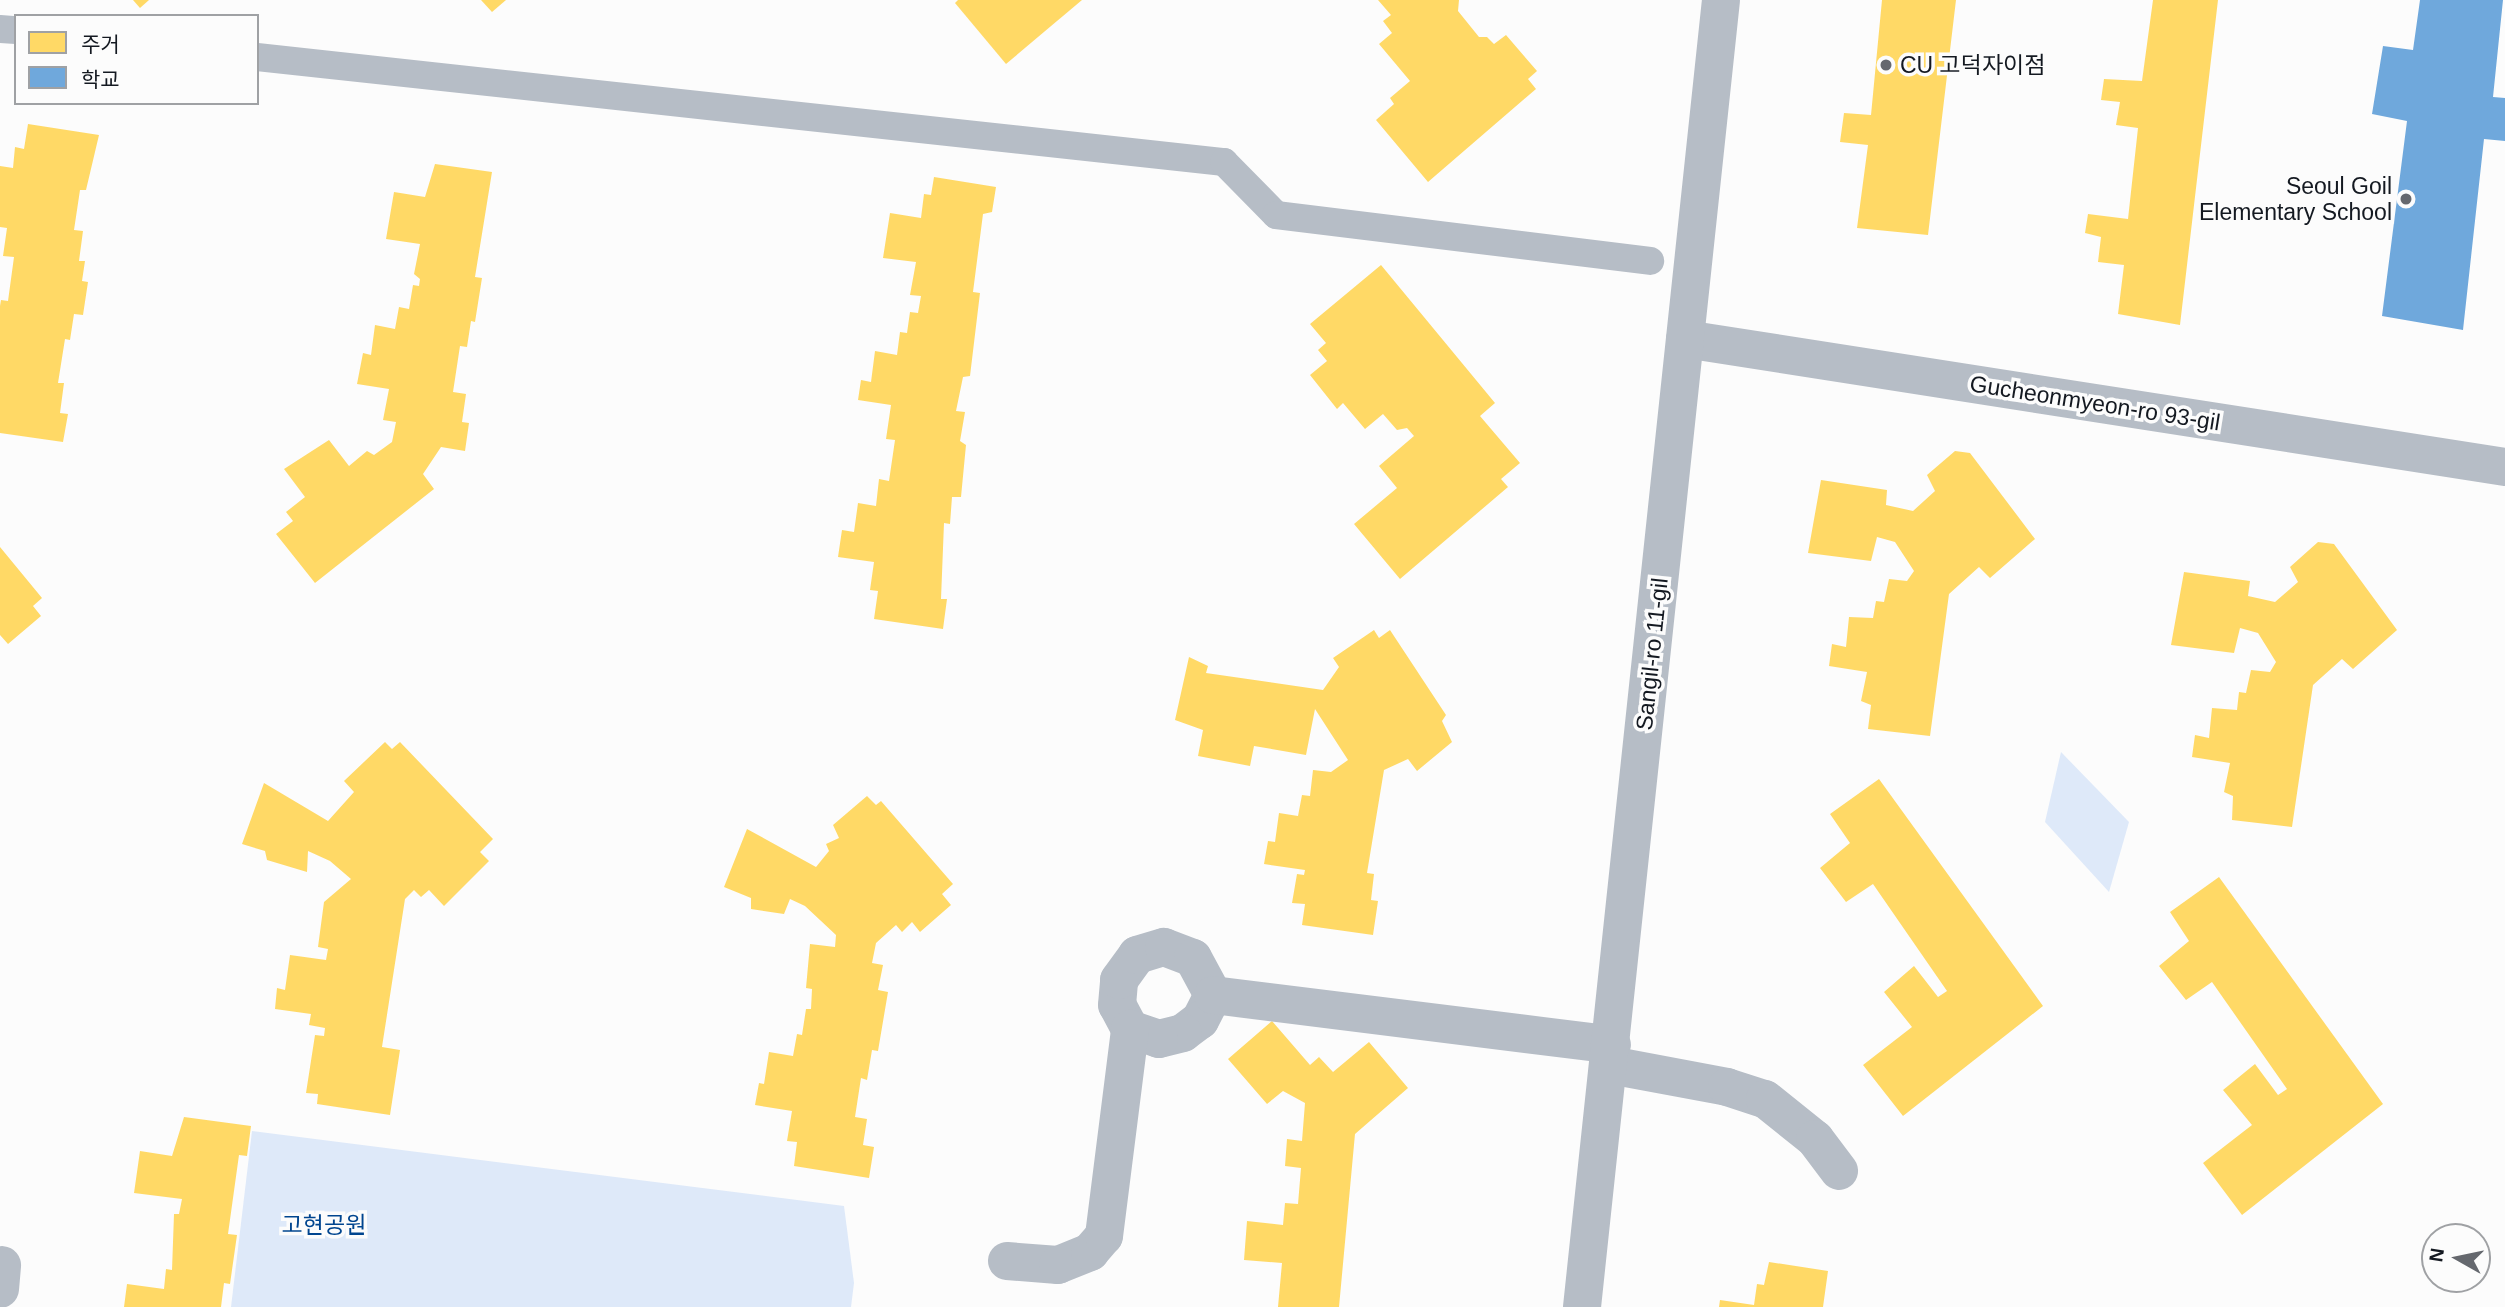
<!DOCTYPE html>
<html>
<head>
<meta charset="utf-8">
<style>
  body { margin:0 }
  #map { position:relative; width:2505px; height:1307px; overflow:hidden; background:#fcfcfc; font-family:Arial,"Noto Sans KR",sans-serif }
  div>[style] { position:absolute }
  .green>* { inset:0; background:#dee9f9 }
  .homes>* { inset:0; background:#ffd966 }
  .schools>* { inset:0; background:#6fa8dc }
  .pedestrian>* { height:28px; margin:-14px; padding:0 14px; transform-origin:14px; border-radius:14px; background:#b6bdc6 }
  .minor>* { height:38px; margin:-19px; padding:0 19px; transform-origin:19px; border-radius:19px; background:#b6bdc6 }
  .dots>* { width:19px; height:19px; translate:-50% -50%; box-sizing:border-box; border:4px solid #fcfcfc; border-radius:50% }
  span { translate:-50% -50%; white-space:nowrap; text-align:center; line-height:1.15; -webkit-text-stroke:7px #fcfcfc; paint-order:stroke }
  .poi-label { font-size:23px; color:#141921 }
  .left { translate:0 -50%; text-align:left }
  .right { translate:-100% -50%; text-align:right }
  .street-label { font-size:23px; color:#141921 }
  .park-label { font-size:23px; color:#00458f }
  .legend { position:absolute; left:14px; top:14px; width:245px; height:91px; box-sizing:border-box; background:#fcfcfc; border:2px solid #9fa1a4; margin:0; padding:9px 12px; list-style:none; font-size:21px; color:#141921 }
  .legend li { display:flex; align-items:center; gap:14px; height:35px }
  .legend b { width:35px; border:2px solid #9fa1a4 }
  .north { position:absolute; left:2421px; top:1223px; width:70px; height:70px; box-sizing:border-box; background:#fcfcfc; border:2px solid #9fa1a4; border-radius:50%; rotate:279deg; font-size:19px; font-weight:700; line-height:28px; text-align:center; color:#141921 }
  .north::after { content:''; display:block; margin:auto; width:24px; height:32px; background:#65686e; clip-path:polygon(50% 0,100% 100%,50% 72%,0 100%) }
</style>
</head>
<body>
<div id="map">
  <div class="green">
    <i style="clip-path:polygon(2061px 752px,2129px 822px,2109px 892px,2045px 822px)"></i>
    <i style="clip-path:polygon(252px 1131px,844px 1206px,854px 1283px,851px 1307px,231px 1307px)"></i>
  </div>
  <div class="homes">
    <i style="clip-path:polygon(133px 0,149px 0,140px 8px)"></i>
    <i style="clip-path:polygon(481px 0,506px 0,492px 12px)"></i>
    <i style="clip-path:polygon(958px 0,1082px 0,1006px 64px,955px 3px)"></i>
    <i style="clip-path:polygon(1378px 0,1459px 0,1458px 11px,1479px 37px,1487px 37px,1494px 44px,1506px 35px,1537px 71px,1528px 79px,1536px 89px,1428px 182px,1376px 120px,1394px 104px,1390px 98px,1410px 81px,1379px 44px,1392px 33px,1383px 21px,1391px 15px)"></i>
    <i style="clip-path:polygon(1882px 0,1956px 0,1928px 235px,1857px 228px,1868px 145px,1840px 142px,1844px 113px,1871px 115px)"></i>
    <i style="clip-path:polygon(2153px 0,2218px 0,2180px 325px,2118px 314px,2124px 265px,2098px 262px,2101px 237px,2085px 233px,2088px 214px,2128px 219px,2138px 128px,2116px 125px,2120px 102px,2101px 100px,2104px 79px,2142px 81px)"></i>
    <i style="clip-path:polygon(28px 124px,99px 135px,86px 190px,80px 190px,74px 230px,83px 231px,79px 261px,85px 261px,82px 281px,88px 282px,83px 315px,74px 314px,70px 340px,65px 339px,58px 383px,64px 383px,60px 413px,68px 414px,63px 442px,0 433px,0 306px,1px 300px,8px 301px,14px 257px,3px 256px,7px 228px,0 227px,0 166px,13px 168px,15px 147px,24px 149px)"></i>
    <i style="clip-path:polygon(435px 164px,492px 172px,475px 277px,482px 278px,475px 322px,471px 321px,467px 347px,460px 346px,453px 392px,466px 394px,462px 422px,469px 423px,465px 451px,441px 447px,423px 474px,434px 489px,315px 583px,276px 534px,293px 521px,286px 512px,305px 497px,284px 469px,329px 440px,349px 466px,367px 451px,374px 455px,392px 442px,396px 422px,383px 420px,389px 389px,357px 384px,363px 353px,371px 355px,375px 325px,395px 329px,399px 307px,409px 309px,413px 285px,419px 286px,420px 279px,414px 274px,420px 244px,386px 239px,394px 192px,425px 197px)"></i>
    <i style="clip-path:polygon(934px 177px,996px 187px,992px 212px,983px 214px,973px 292px,980px 293px,970px 376px,963px 377px,956px 411px,965px 412px,960px 441px,966px 445px,961px 497px,952px 497px,950px 524px,944px 523px,941px 599px,947px 599px,943px 629px,874px 619px,878px 591px,870px 590px,874px 562px,838px 557px,842px 530px,854px 532px,858px 503px,876px 506px,879px 479px,889px 481px,895px 440px,886px 439px,891px 405px,858px 400px,861px 380px,871px 382px,875px 351px,897px 355px,900px 332px,907px 333px,910px 312px,918px 313px,921px 296px,910px 295px,916px 262px,883px 258px,890px 213px,921px 218px,924px 194px,931px 195px)"></i>
    <i style="clip-path:polygon(1381px 265px,1495px 403px,1480px 416px,1520px 463px,1501px 479px,1508px 487px,1400px 579px,1354px 524px,1397px 488px,1379px 466px,1414px 436px,1407px 428px,1397px 430px,1383px 414px,1365px 429px,1343px 403px,1337px 409px,1310px 375px,1327px 361px,1318px 350px,1326px 343px,1310px 324px)"></i>
    <i style="clip-path:polygon(1955px 451px,1970px 453px,2035px 539px,1990px 578px,1979px 567px,1949px 594px,1930px 736px,1868px 729px,1871px 705px,1861px 701px,1867px 672px,1829px 666px,1832px 644px,1846px 647px,1849px 617px,1873px 618px,1876px 601px,1884px 602px,1889px 579px,1907px 581px,1914px 571px,1895px 542px,1877px 537px,1871px 561px,1808px 553px,1821px 480px,1887px 490px,1886px 505px,1913px 511px,1935px 491px,1927px 475px)"></i>
    <i style="clip-path:polygon(2318px 542px,2334px 544px,2397px 630px,2353px 669px,2342px 659px,2313px 685px,2292px 827px,2232px 820px,2233px 796px,2224px 792px,2230px 763px,2192px 757px,2195px 735px,2209px 738px,2212px 708px,2237px 710px,2239px 692px,2246px 693px,2251px 670px,2270px 672px,2276px 662px,2258px 633px,2240px 628px,2234px 653px,2171px 645px,2184px 572px,2250px 581px,2248px 596px,2275px 602px,2298px 582px,2290px 567px)"></i>
    <i style="clip-path:polygon(0 547px,42px 598px,33px 606px,41px 616px,8px 644px,0 635px)"></i>
    <i style="clip-path:polygon(1374px 630px,1379px 638px,1390px 630px,1446px 715px,1442px 721px,1452px 742px,1417px 771px,1408px 759px,1384px 770px,1367px 873px,1374px 874px,1371px 900px,1378px 901px,1373px 935px,1302px 925px,1305px 904px,1292px 903px,1297px 874px,1304px 875px,1305px 870px,1264px 864px,1268px 841px,1275px 842px,1279px 813px,1298px 816px,1302px 795px,1310px 796px,1313px 770px,1331px 772px,1348px 760px,1315px 709px,1306px 755px,1254px 746px,1250px 766px,1198px 756px,1203px 730px,1175px 720px,1189px 657px,1208px 666px,1206px 673px,1323px 690px,1339px 667px,1333px 658px)"></i>
    <i style="clip-path:polygon(385px 742px,392px 749px,400px 742px,493px 839px,480px 852px,489px 861px,444px 906px,429px 890px,421px 897px,414px 890px,405px 899px,382px 1047px,400px 1050px,390px 1115px,317px 1104px,318px 1094px,306px 1093px,315px 1035px,324px 1036px,325px 1028px,309px 1025px,311px 1014px,275px 1009px,277px 988px,285px 990px,290px 955px,326px 960px,328px 949px,318px 947px,324px 902px,351px 879px,330px 861px,308px 851px,307px 872px,267px 860px,265px 851px,242px 844px,264px 783px,328px 821px,354px 792px,344px 781px)"></i>
    <i style="clip-path:polygon(1879px 779px,2043px 1006px,1903px 1116px,1863px 1065px,1912px 1027px,1884px 992px,1914px 966px,1938px 997px,1947px 991px,1873px 884px,1846px 902px,1820px 868px,1850px 843px,1830px 814px)"></i>
    <i style="clip-path:polygon(867px 796px,876px 805px,881px 801px,953px 884px,942px 894px,951px 905px,920px 932px,912px 922px,902px 932px,896px 925px,876px 943px,872px 963px,883px 965px,878px 990px,888px 992px,878px 1051px,872px 1050px,867px 1080px,861px 1078px,855px 1117px,867px 1119px,863px 1145px,874px 1147px,869px 1178px,794px 1166px,797px 1142px,787px 1141px,792px 1111px,755px 1105px,759px 1083px,764px 1084px,769px 1052px,793px 1056px,797px 1034px,802px 1035px,806px 1009px,811px 1009px,812px 989px,806px 988px,810px 944px,835px 947px,836px 935px,805px 906px,790px 899px,784px 914px,751px 909px,751px 898px,724px 887px,747px 829px,816px 867px,829px 851px,826px 844px,839px 838px,833px 825px)"></i>
    <i style="clip-path:polygon(2219px 877px,2383px 1104px,2242px 1215px,2203px 1163px,2252px 1125px,2223px 1090px,2255px 1064px,2278px 1095px,2287px 1089px,2212px 982px,2186px 1000px,2159px 966px,2189px 941px,2170px 912px)"></i>
    <i style="clip-path:polygon(1272px 1021px,1310px 1065px,1319px 1057px,1333px 1072px,1369px 1042px,1408px 1088px,1355px 1134px,1339px 1307px,1278px 1307px,1282px 1263px,1244px 1260px,1247px 1221px,1283px 1225px,1285px 1203px,1298px 1204px,1301px 1168px,1285px 1166px,1287px 1139px,1302px 1141px,1305px 1103px,1283px 1091px,1267px 1104px,1228px 1059px)"></i>
    <i style="clip-path:polygon(184px 1117px,251px 1126px,247px 1156px,239px 1155px,228px 1234px,237px 1235px,230px 1284px,224px 1283px,221px 1307px,124px 1307px,127px 1284px,164px 1289px,166px 1269px,172px 1270px,174px 1214px,179px 1214px,182px 1199px,134px 1193px,140px 1151px,172px 1156px)"></i>
    <i style="clip-path:polygon(1769px 1262px,1828px 1271px,1823px 1307px,1719px 1307px,1720px 1300px,1754px 1305px,1757px 1284px,1764px 1285px)"></i>
  </div>
  <div class="schools">
    <i style="clip-path:polygon(2420px 0,2503px 0,2493px 97px,2505px 98px,2505px 141px,2484px 139px,2463px 330px,2382px 316px,2407px 121px,2372px 114px,2383px 46px,2413px 50px)"></i>
  </div>
  <div class="pedestrian">
    <i style="left:0;top:29px;width:16px;rotate:4deg"></i>
    <i style="left:257px;top:57px;width:973px;rotate:6.2deg"></i>
    <i style="left:1224px;top:162px;width:74px;rotate:45.5deg"></i>
    <i style="left:1276px;top:215px;width:377px;rotate:7deg"></i>
  </div>
  <div class="minor">
    <i style="left:1685px;top:339px;width:830px;rotate:8.87deg"></i>
    <i style="left:1213px;top:995px;width:28px;rotate:117deg"></i>
    <i style="left:1200px;top:1020px;width:21px;rotate:143deg"></i>
    <i style="left:1183px;top:1033px;width:25px;rotate:166deg"></i>
    <i style="left:1159px;top:1039px;width:31px;rotate:-161deg"></i>
    <i style="left:1130px;top:1029px;width:27px;rotate:-118deg"></i>
    <i style="left:1117px;top:1005px;width:25px;rotate:-85deg"></i>
    <i style="left:1119px;top:980px;width:31px;rotate:-54deg"></i>
    <i style="left:1137px;top:955px;width:28px;rotate:-17deg"></i>
    <i style="left:1164px;top:947px;width:31px;rotate:21deg"></i>
    <i style="left:1193px;top:958px;width:42px;rotate:61.6deg"></i>
    <i style="left:1213px;top:995px;width:402px;rotate:7.1deg"></i>
    <i style="left:1610px;top:1065px;width:119px;rotate:10.6deg"></i>
    <i style="left:1727px;top:1087px;width:40px;rotate:18deg"></i>
    <i style="left:1765px;top:1099px;width:64px;rotate:38.7deg"></i>
    <i style="left:1815px;top:1139px;width:40px;rotate:53deg"></i>
    <i style="left:1007px;top:1261px;width:51px;rotate:4.5deg"></i>
    <i style="left:1058px;top:1265px;width:35px;rotate:-22deg"></i>
    <i style="left:1090px;top:1252px;width:21px;rotate:-49deg"></i>
    <i style="left:1104px;top:1236px;width:209px;rotate:-82.8deg"></i>
    <i style="left:0;top:1289px;width:24px;rotate:-85deg"></i>
    <i style="left:1582px;top:1307px;width:1314px;rotate:-83.93deg"></i>
  </div>
  <div class="dots">
    <i style="left:1886px;top:65px;background:#65686e"></i>
    <i style="left:2406px;top:199px;background:#65686e"></i>
  </div>
  <div class="poi-label">
    <span class="left" style="left:1900px;top:65px">CU 고덕자이점</span>
    <span class="right" style="left:2392px;top:199px">Seoul Goil<br>Elementary School</span>
  </div>
  <div class="street-label">
    <span style="left:2095px;top:403px;rotate:9deg">Gucheonmyeon-ro 93-gil</span>
    <span style="left:1652px;top:654px;rotate:-84deg">Sangil-ro 11-gil</span>
  </div>
  <div class="park-label">
    <span style="left:324px;top:1225px">고현공원</span>
  </div>
  <ul class="legend">
  <li><b style="height:19px;background:#ffd966"></b>주거</li>
  <li><b style="height:19px;background:#6fa8dc"></b>학교</li>
  </ul>
  <div class="north">N</div>
</div>
</body>
</html>
